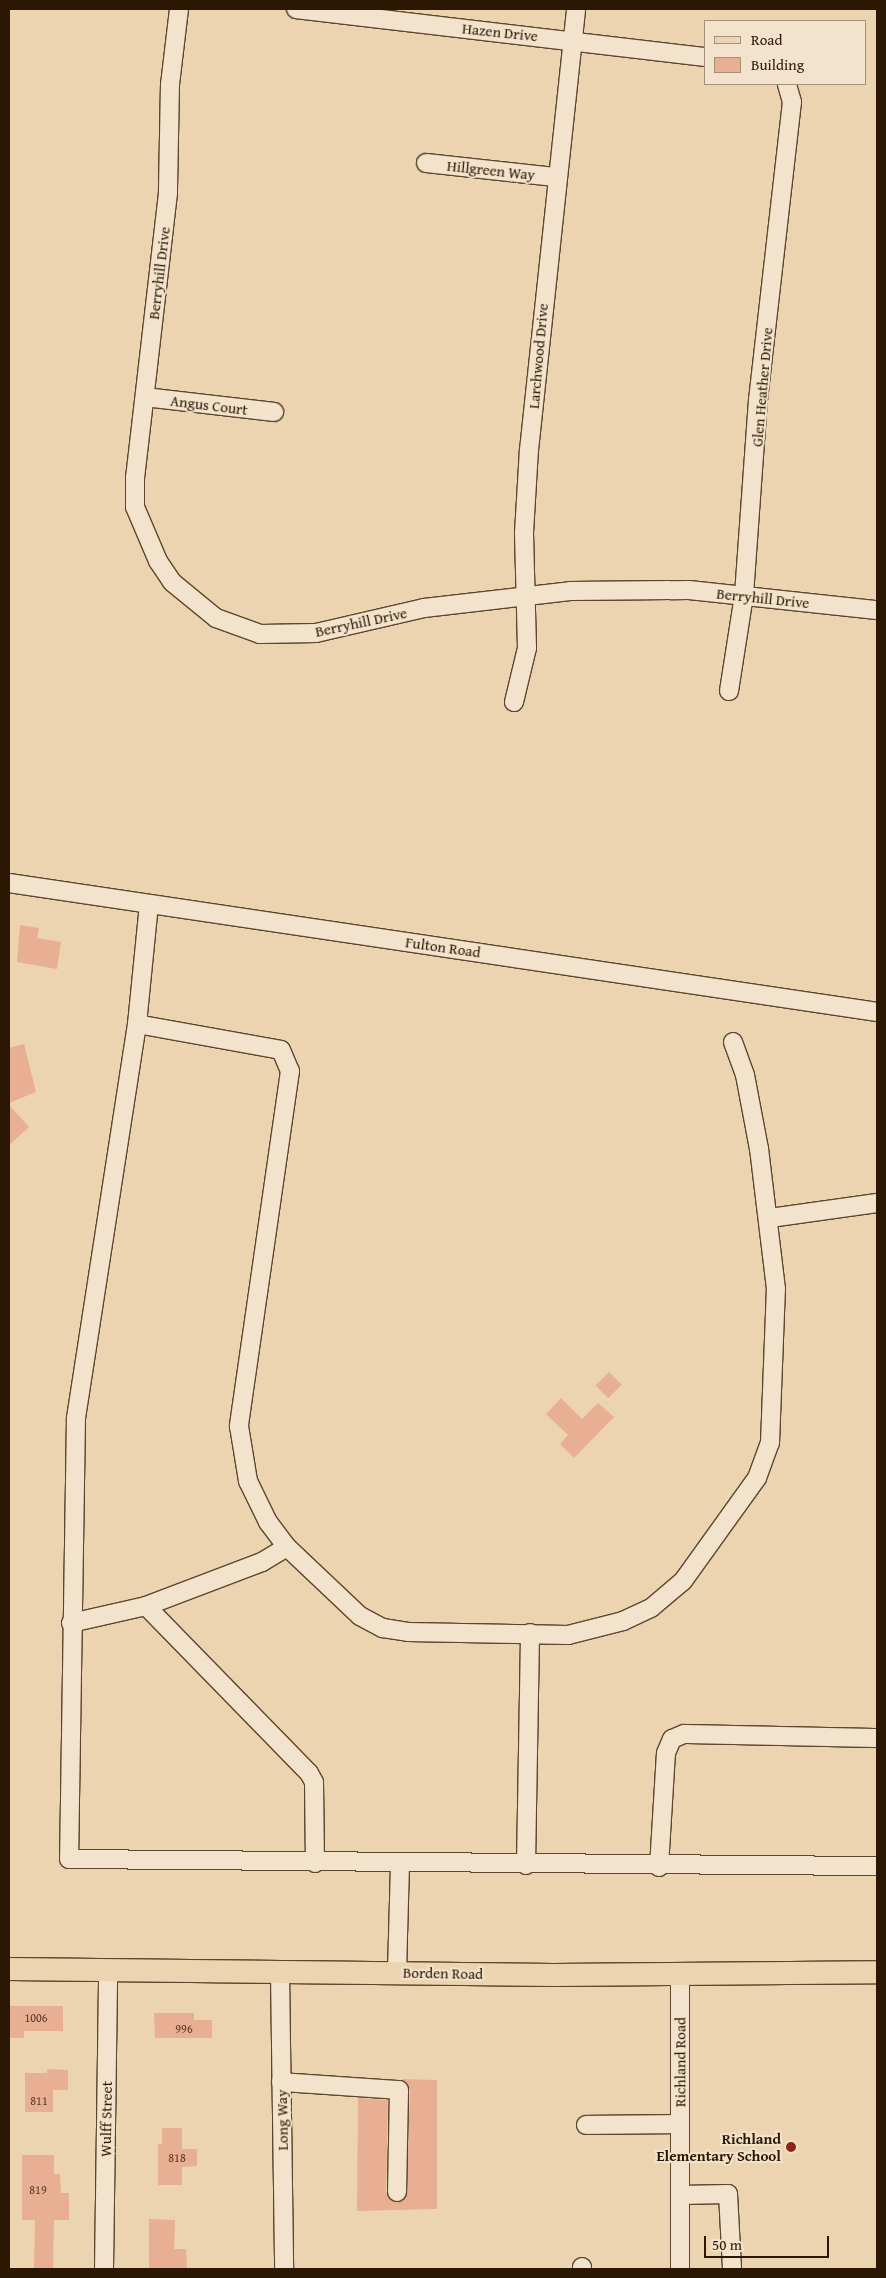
<!DOCTYPE html>
<html>
<head>
<meta charset="utf-8">
<style>
  body { margin:0 }
  #map { position:relative; width:886px; height:2278px; overflow:hidden; background:#edd4b0; font-family:"Gentium Book Plus",serif }
  div>[style] { position:absolute }
  .building>* { inset:0; background:#e8af92; transform-origin:0 0 }
  .roads { filter:drop-shadow(1px 0 #5c462e) drop-shadow(-1px 0 #5c462e) drop-shadow(0 1px #5c462e) drop-shadow(0 -1px #5c462e) }
  .minor>* { height:18px; margin:-9px; padding:0 9px; transform-origin:9px; border-radius:9px; background:#f3e3cc }
  .major>* { height:22px; margin:-11px; padding:0 11px; transform-origin:11px; border-radius:11px; background:#edd4b0 }
  .dots>* { width:14px; height:14px; translate:-50% -50%; box-sizing:border-box; border:2px solid #f3e3cc; border-radius:50% }
  span { translate:-50% -50%; white-space:nowrap; text-align:center; line-height:1.15; -webkit-text-stroke:4px #f3e3cc; paint-order:stroke }
  .number-label { font-size:12px; color:#5b3d26 }
  .number-label span { -webkit-text-stroke-width:0 }
  .street-label { font-size:15px; color:#2c1702 }
  .poi-label { font-size:15px; color:#2c1702; font-weight:700 }
  .right { translate:-100% -50%; text-align:right }
  .frame { position:absolute; inset:0; border:10px solid #2c1702; pointer-events:none }
  .legend { position:absolute; left:704px; top:20px; width:162px; height:65px; box-sizing:border-box; background:#f3e3cc; border:1px solid #a3917b; margin:0; padding:6px 9px; list-style:none; font-size:15px; color:#2c1702 }
  .legend li { display:flex; align-items:center; gap:10px; height:25px }
  .legend b { width:25px; border:1px solid #a3917b }
  .scale { position:absolute; left:704px; top:2236px; width:125px; height:22px; box-sizing:border-box; border:2px solid #2c1702; border-top:0; padding-left:6px; font-size:15px; line-height:18px; white-space:nowrap; color:#2c1702; -webkit-text-stroke:4px #f3e3cc; paint-order:stroke }
</style>
</head>
<body>
<div id="map">
  <div class="building">
    <i style="clip-path:polygon(20px 925px,39px 928px,37px 938px,61px 942px,57px 969px,17px 962px)"></i>
    <i style="clip-path:polygon(24px 1044px,36px 1092px,9px 1103px,9px 1048px)"></i>
    <i style="clip-path:polygon(9px 1105px,29px 1127px,9px 1145px)"></i>
    <i style="left:609px;top:1372px;width:18px;height:19px;rotate:45deg"></i>
    <i style="clip-path:polygon(561px 1398px,582px 1419px,598px 1403px,614px 1417px,574px 1458px,560px 1444px,568px 1435px,546px 1414px)"></i>
    <i style="clip-path:polygon(9px 2006px,63px 2006px,63px 2031px,24px 2031px,24px 2038px,9px 2038px)"></i>
    <i style="clip-path:polygon(154px 2013px,194px 2013px,194px 2020px,212px 2020px,212px 2038px,155px 2038px)"></i>
    <i style="clip-path:polygon(47px 2069px,68px 2070px,68px 2090px,53px 2090px,53px 2112px,25px 2112px,25px 2073px,47px 2073px)"></i>
    <i style="clip-path:polygon(402px 2079px,437px 2080px,437px 2209px,357px 2211px,358px 2098px,388px 2100px,386px 2192px,396px 2203px,406px 2197px,410px 2090px)"></i>
    <i style="clip-path:polygon(162px 2128px,182px 2128px,182px 2149px,197px 2149px,197px 2166px,182px 2167px,182px 2185px,158px 2185px,158px 2144px,162px 2144px)"></i>
    <i style="clip-path:polygon(22px 2155px,54px 2155px,54px 2174px,60px 2174px,61px 2193px,69px 2193px,69px 2220px,54px 2220px,53px 2269px,34px 2269px,35px 2220px,22px 2220px)"></i>
    <i style="clip-path:polygon(149px 2219px,175px 2220px,174px 2249px,186px 2249px,187px 2269px,149px 2269px)"></i>
  </div>
  <div class="roads">
    <div class="minor">
      <i style="left:179px;top:9px;width:76px;rotate:96.8deg"></i>
      <i style="left:170px;top:84px;width:109px;rotate:91.1deg"></i>
      <i style="left:168px;top:193px;width:286px;rotate:96.6deg"></i>
      <i style="left:135px;top:477px;width:30px;rotate:90deg"></i>
      <i style="left:135px;top:507px;width:59px;rotate:66.9deg"></i>
      <i style="left:158px;top:561px;width:25px;rotate:56deg"></i>
      <i style="left:172px;top:582px;width:57px;rotate:39.3deg"></i>
      <i style="left:216px;top:618px;width:47px;rotate:20deg"></i>
      <i style="left:260px;top:634px;width:56px;rotate:-1deg"></i>
      <i style="left:316px;top:633px;width:111px;rotate:-13deg"></i>
      <i style="left:424px;top:608px;width:147px;rotate:-6.6deg"></i>
      <i style="left:570px;top:591px;width:119px;rotate:-0.5deg"></i>
      <i style="left:689px;top:590px;width:189px;rotate:6.1deg"></i>
      <i style="left:296px;top:9px;width:412px;rotate:6.7deg"></i>
      <i style="left:426px;top:163px;width:130px;rotate:6.2deg"></i>
      <i style="left:145px;top:397px;width:130px;rotate:6.6deg"></i>
      <i style="left:729px;top:691px;width:97px;rotate:-81.1deg"></i>
      <i style="left:744px;top:595px;width:196px;rotate:-85.9deg"></i>
      <i style="left:758px;top:400px;width:300px;rotate:-83.5deg"></i>
      <i style="left:792px;top:102px;width:19px;rotate:-106deg"></i>
      <i style="left:514px;top:702px;width:56px;rotate:-76.5deg"></i>
      <i style="left:527px;top:648px;width:115px;rotate:-91.5deg"></i>
      <i style="left:524px;top:533px;width:83px;rotate:-86.6deg"></i>
      <i style="left:529px;top:450px;width:443px;rotate:-83.9deg"></i>
      <i style="left:9px;top:883px;width:878px;rotate:8.45deg"></i>
      <i style="left:149px;top:904px;width:121px;rotate:95.7deg"></i>
      <i style="left:137px;top:1024px;width:399px;rotate:98.8deg"></i>
      <i style="left:76px;top:1418px;width:441px;rotate:90.9deg"></i>
      <i style="left:69px;top:1859px;width:808px;rotate:0.5deg"></i>
      <i style="left:137px;top:1024px;width:146px;rotate:10.2deg"></i>
      <i style="left:281px;top:1050px;width:23px;rotate:67deg"></i>
      <i style="left:290px;top:1071px;width:359px;rotate:98.2deg"></i>
      <i style="left:239px;top:1426px;width:56px;rotate:80.7deg"></i>
      <i style="left:248px;top:1481px;width:46px;rotate:64deg"></i>
      <i style="left:268px;top:1522px;width:31px;rotate:53deg"></i>
      <i style="left:287px;top:1547px;width:100px;rotate:43.4deg"></i>
      <i style="left:360px;top:1616px;width:26px;rotate:28deg"></i>
      <i style="left:383px;top:1628px;width:25px;rotate:9deg"></i>
      <i style="left:408px;top:1632px;width:160px;rotate:1.1deg"></i>
      <i style="left:568px;top:1635px;width:57px;rotate:-14.3deg"></i>
      <i style="left:623px;top:1621px;width:31px;rotate:-25deg"></i>
      <i style="left:651px;top:1608px;width:42px;rotate:-40.2deg"></i>
      <i style="left:683px;top:1581px;width:127px;rotate:-54.3deg"></i>
      <i style="left:757px;top:1478px;width:37px;rotate:-70deg"></i>
      <i style="left:770px;top:1443px;width:154px;rotate:-87.8deg"></i>
      <i style="left:776px;top:1289px;width:141px;rotate:-96.9deg"></i>
      <i style="left:759px;top:1149px;width:75px;rotate:-100.7deg"></i>
      <i style="left:745px;top:1075px;width:35px;rotate:-110deg"></i>
      <i style="left:770px;top:1218px;width:108px;rotate:-8deg"></i>
      <i style="left:146px;top:1606px;width:124px;rotate:-20.8deg"></i>
      <i style="left:262px;top:1562px;width:29px;rotate:-31deg"></i>
      <i style="left:71px;top:1623px;width:77px;rotate:-12.8deg"></i>
      <i style="left:146px;top:1606px;width:233px;rotate:45.7deg"></i>
      <i style="left:309px;top:1773px;width:10px;rotate:61deg"></i>
      <i style="left:314px;top:1782px;width:81px;rotate:89.3deg"></i>
      <i style="left:526px;top:1865px;width:232px;rotate:-89deg"></i>
      <i style="left:659px;top:1867px;width:114px;rotate:-86.5deg"></i>
      <i style="left:666px;top:1753px;width:15px;rotate:-67deg"></i>
      <i style="left:672px;top:1739px;width:13px;rotate:-23deg"></i>
      <i style="left:684px;top:1734px;width:193px;rotate:1.2deg"></i>
      <i style="left:280px;top:1972px;width:297px;rotate:89.2deg"></i>
      <i style="left:397px;top:1972px;width:107px;rotate:-88.4deg"></i>
      <i style="left:281px;top:2082px;width:118px;rotate:3.9deg"></i>
      <i style="left:399px;top:2090px;width:102px;rotate:91.1deg"></i>
      <i style="left:586px;top:2125px;width:94px;rotate:-0.6deg"></i>
      <i style="left:680px;top:2195px;width:48px;rotate:-1.2deg"></i>
      <i style="left:728px;top:2194px;width:75px;rotate:86.9deg"></i>
      <i style="left:582px;top:2267px;width:2px;rotate:90deg"></i>
      <i style="left:104px;top:2269px;width:300px;rotate:-89.2deg"></i>
      <i style="left:680px;top:2269px;width:294px;rotate:-90deg"></i>
    </div>
    <div class="major">
      <i style="left:9px;top:1969px;width:545px;rotate:0.63deg"></i>
      <i style="left:554px;top:1975px;width:323px;rotate:-0.5deg"></i>
    </div>
  </div>
  <div class="dots">
    <i style="left:791px;top:2147px;background:#8f2418"></i>
  </div>
  <div class="number-label">
    <span style="left:36px;top:2018px">1006</span>
    <span style="left:184px;top:2029px">996</span>
    <span style="left:39px;top:2101px">811</span>
    <span style="left:177px;top:2158px">818</span>
    <span style="left:38px;top:2190px">819</span>
  </div>
  <div class="street-label">
    <span style="left:500px;top:32px;rotate:6deg">Hazen Drive</span>
    <span style="left:491px;top:170px;rotate:6deg">Hillgreen Way</span>
    <span style="left:159px;top:273px;rotate:-83deg">Berryhill Drive</span>
    <span style="left:538px;top:356px;rotate:-85deg">Larchwood Drive</span>
    <span style="left:762px;top:387px;rotate:-85deg">Glen Heather Drive</span>
    <span style="left:209px;top:405px;rotate:7deg">Angus Court</span>
    <span style="left:763px;top:598px;rotate:6deg">Berryhill Drive</span>
    <span style="left:361px;top:622px;rotate:-12deg">Berryhill Drive</span>
    <span style="left:443px;top:947px;rotate:8deg">Fulton Road</span>
    <span style="left:443px;top:1973px;rotate:1deg">Borden Road</span>
    <span style="left:680px;top:2062px;rotate:-90deg">Richland Road</span>
    <span style="left:106px;top:2119px;rotate:-89deg">Wulff Street</span>
    <span style="left:282px;top:2120px;rotate:-91deg">Long Way</span>
  </div>
  <div class="poi-label">
    <span class="right" style="left:781px;top:2147px">Richland<br>Elementary School</span>
  </div>
  <div class="frame"></div>
  <ul class="legend">
  <li><b style="height:6px;background:#edd4b0"></b>Road</li>
  <li><b style="height:14px;background:#e8af92"></b>Building</li>
  </ul>
  <div class="scale">50 m</div>
</div>
</body>
</html>
